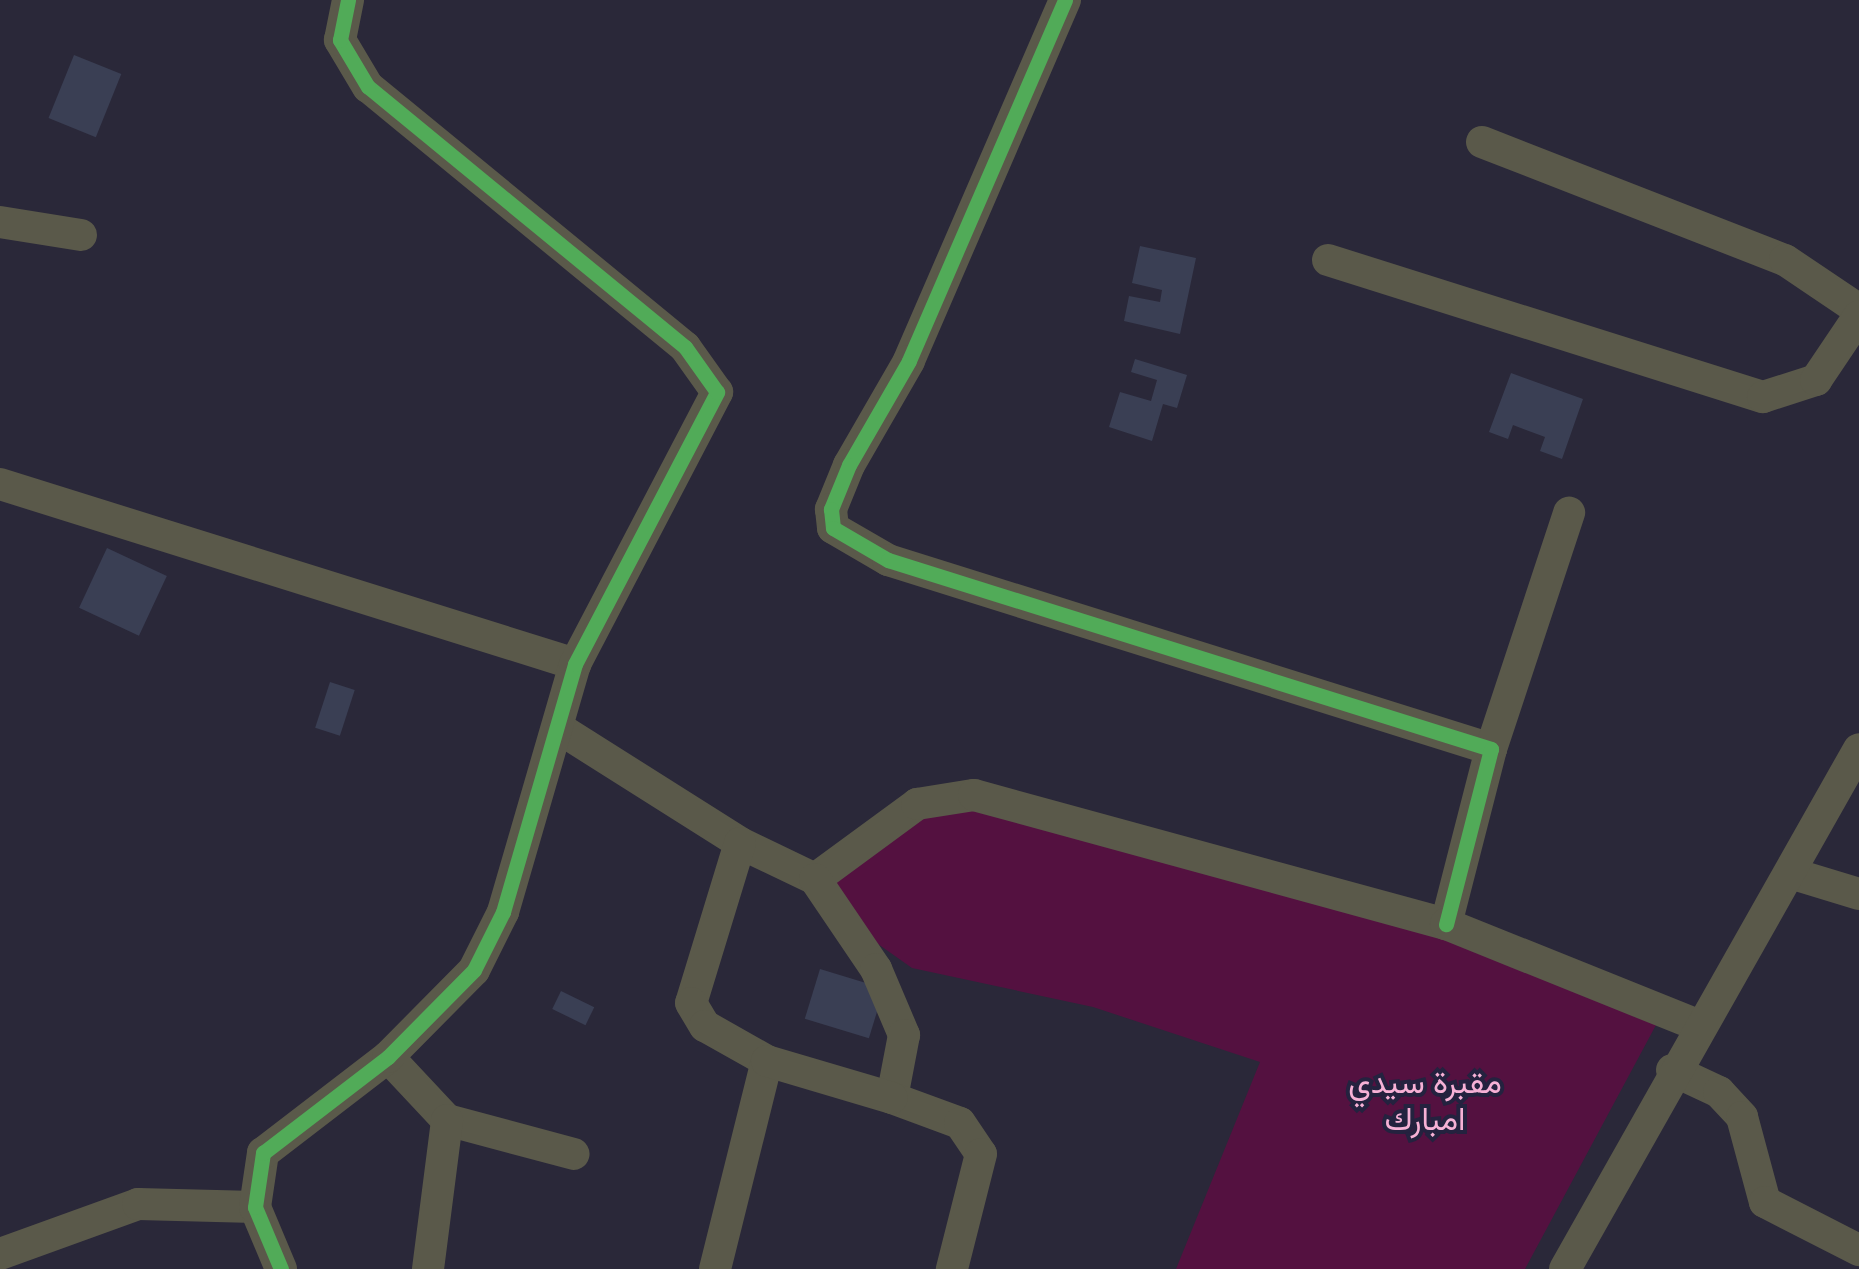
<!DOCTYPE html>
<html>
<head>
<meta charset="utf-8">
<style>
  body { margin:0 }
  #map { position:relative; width:1859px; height:1269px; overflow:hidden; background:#2a2839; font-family:"Nunito Sans",Vazirmatn,sans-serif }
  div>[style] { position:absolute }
  .green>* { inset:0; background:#541140 }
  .building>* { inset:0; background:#3a3f54; transform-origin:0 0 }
  .street>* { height:32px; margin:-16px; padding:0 16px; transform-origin:16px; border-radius:16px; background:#5a594a }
  .cycleway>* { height:15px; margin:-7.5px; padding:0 7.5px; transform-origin:7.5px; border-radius:7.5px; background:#51ab58 }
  span { translate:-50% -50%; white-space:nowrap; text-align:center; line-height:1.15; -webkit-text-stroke:8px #24223f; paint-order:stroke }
  .park-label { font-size:32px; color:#f6b1d6 }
</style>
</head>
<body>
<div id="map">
  <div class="green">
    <i style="clip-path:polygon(944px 797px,1434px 935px,1656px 1025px,1525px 1269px,1176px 1269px,1260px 1062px,1093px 1007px,912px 968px,854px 927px,829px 863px)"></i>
  </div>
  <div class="building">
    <i style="left:74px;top:55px;width:51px;height:68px;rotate:22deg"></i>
    <i style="clip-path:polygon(1140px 246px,1196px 258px,1180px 334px,1124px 321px,1129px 296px,1160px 302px,1162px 290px,1132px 283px)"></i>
    <i style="clip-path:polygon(1135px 359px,1187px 375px,1177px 408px,1163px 404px,1152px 441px,1109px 427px,1120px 392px,1151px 401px,1157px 380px,1131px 372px)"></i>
    <i style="clip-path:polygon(1511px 373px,1583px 399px,1562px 459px,1540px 451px,1545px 437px,1513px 425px,1508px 439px,1489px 432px)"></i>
    <i style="left:107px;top:548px;width:66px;height:66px;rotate:25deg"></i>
    <i style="left:330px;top:682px;width:26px;height:48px;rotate:18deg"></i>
    <i style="left:820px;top:969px;width:67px;height:52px;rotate:17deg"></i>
    <i style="left:561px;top:991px;width:37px;height:20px;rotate:26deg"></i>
  </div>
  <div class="street">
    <i style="left:1065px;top:0;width:393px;rotate:113.4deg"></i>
    <i style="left:909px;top:361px;width:120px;rotate:120deg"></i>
    <i style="left:849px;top:465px;width:48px;rotate:112.2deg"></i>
    <i style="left:831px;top:509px;width:19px;rotate:84deg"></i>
    <i style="left:833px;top:528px;width:64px;rotate:30.2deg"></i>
    <i style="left:888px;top:560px;width:632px;rotate:17.4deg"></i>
    <i style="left:1491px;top:749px;width:181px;rotate:104.4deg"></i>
    <i style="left:1482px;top:142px;width:325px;rotate:21.3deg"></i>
    <i style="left:1785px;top:260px;width:89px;rotate:34deg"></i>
    <i style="left:0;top:222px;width:82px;rotate:9.1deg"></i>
    <i style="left:1328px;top:260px;width:456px;rotate:17.5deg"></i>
    <i style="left:1763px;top:397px;width:56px;rotate:-17.8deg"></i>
    <i style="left:1816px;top:380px;width:77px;rotate:-56.1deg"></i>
    <i style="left:0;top:484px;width:603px;rotate:17.38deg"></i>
    <i style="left:560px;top:729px;width:213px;rotate:32.3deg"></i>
    <i style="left:740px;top:843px;width:83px;rotate:25.6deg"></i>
    <i style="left:815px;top:879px;width:127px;rotate:-36.3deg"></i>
    <i style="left:917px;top:804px;width:58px;rotate:-9deg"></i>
    <i style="left:974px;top:795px;width:489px;rotate:15.3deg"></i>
    <i style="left:1446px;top:924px;width:274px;rotate:21.9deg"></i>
    <i style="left:1491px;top:749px;width:249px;rotate:-71.7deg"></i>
    <i style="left:740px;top:843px;width:167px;rotate:107deg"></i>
    <i style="left:691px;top:1003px;width:27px;rotate:59deg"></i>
    <i style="left:705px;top:1026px;width:71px;rotate:29.4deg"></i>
    <i style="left:1790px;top:873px;width:72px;rotate:16.9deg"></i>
    <i style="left:815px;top:879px;width:109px;rotate:55.9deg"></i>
    <i style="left:876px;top:969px;width:72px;rotate:67deg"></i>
    <i style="left:904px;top:1035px;width:64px;rotate:100.8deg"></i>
    <i style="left:892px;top:1098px;width:72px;rotate:20.2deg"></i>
    <i style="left:960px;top:1123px;width:37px;rotate:56deg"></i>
    <i style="left:981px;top:1154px;width:119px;rotate:104.2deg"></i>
    <i style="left:388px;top:1057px;width:86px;rotate:46.9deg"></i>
    <i style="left:447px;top:1120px;width:131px;rotate:15deg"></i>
    <i style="left:1672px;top:1070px;width:52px;rotate:25.1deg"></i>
    <i style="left:1719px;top:1092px;width:34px;rotate:47deg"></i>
    <i style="left:1742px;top:1117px;width:88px;rotate:74.9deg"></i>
    <i style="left:1765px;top:1202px;width:106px;rotate:27.1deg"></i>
    <i style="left:0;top:1254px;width:147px;rotate:-19.9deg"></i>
    <i style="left:138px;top:1204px;width:117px;rotate:1.5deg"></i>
    <i style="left:281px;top:1269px;width:67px;rotate:-112.8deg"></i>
    <i style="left:255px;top:1207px;width:55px;rotate:-81.6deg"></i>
    <i style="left:263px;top:1153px;width:158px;rotate:-37.5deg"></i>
    <i style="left:388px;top:1057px;width:122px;rotate:-45.3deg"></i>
    <i style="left:474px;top:970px;width:65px;rotate:-63.4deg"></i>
    <i style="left:503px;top:912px;width:258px;rotate:-73.8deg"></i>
    <i style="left:575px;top:664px;width:307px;rotate:-62.4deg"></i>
    <i style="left:717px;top:392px;width:55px;rotate:-125.4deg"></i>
    <i style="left:685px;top:347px;width:410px;rotate:-140.6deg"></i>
    <i style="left:368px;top:87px;width:55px;rotate:-120.8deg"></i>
    <i style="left:340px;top:40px;width:41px;rotate:-78.7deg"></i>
    <i style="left:428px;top:1269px;width:150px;rotate:-82.7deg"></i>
    <i style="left:715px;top:1269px;width:214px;rotate:-76deg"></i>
    <i style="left:767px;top:1061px;width:130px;rotate:16.5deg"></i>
    <i style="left:1565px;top:1269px;width:597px;rotate:-60.52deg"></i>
  </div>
  <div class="cycleway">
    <i style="left:1065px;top:0;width:393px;rotate:113.4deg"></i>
    <i style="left:909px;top:361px;width:120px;rotate:120deg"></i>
    <i style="left:849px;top:465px;width:48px;rotate:112.2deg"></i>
    <i style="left:831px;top:509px;width:19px;rotate:84deg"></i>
    <i style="left:833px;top:528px;width:64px;rotate:30.2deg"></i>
    <i style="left:888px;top:560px;width:632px;rotate:17.4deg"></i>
    <i style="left:1491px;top:749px;width:181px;rotate:104.4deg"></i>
    <i style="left:281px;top:1269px;width:67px;rotate:-112.8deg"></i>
    <i style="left:255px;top:1207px;width:55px;rotate:-81.6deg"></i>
    <i style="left:263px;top:1153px;width:158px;rotate:-37.5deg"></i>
    <i style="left:388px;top:1057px;width:122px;rotate:-45.3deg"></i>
    <i style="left:474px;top:970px;width:65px;rotate:-63.4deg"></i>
    <i style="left:503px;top:912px;width:258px;rotate:-73.8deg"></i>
    <i style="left:575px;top:664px;width:307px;rotate:-62.4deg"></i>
    <i style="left:717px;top:392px;width:55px;rotate:-125.4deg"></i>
    <i style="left:685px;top:347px;width:410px;rotate:-140.6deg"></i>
    <i style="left:368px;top:87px;width:55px;rotate:-120.8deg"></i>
    <i style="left:340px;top:40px;width:41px;rotate:-78.7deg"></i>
  </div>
  <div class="park-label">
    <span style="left:1425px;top:1102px">مقبرة سيدي<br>امبارك</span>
  </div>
</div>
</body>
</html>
